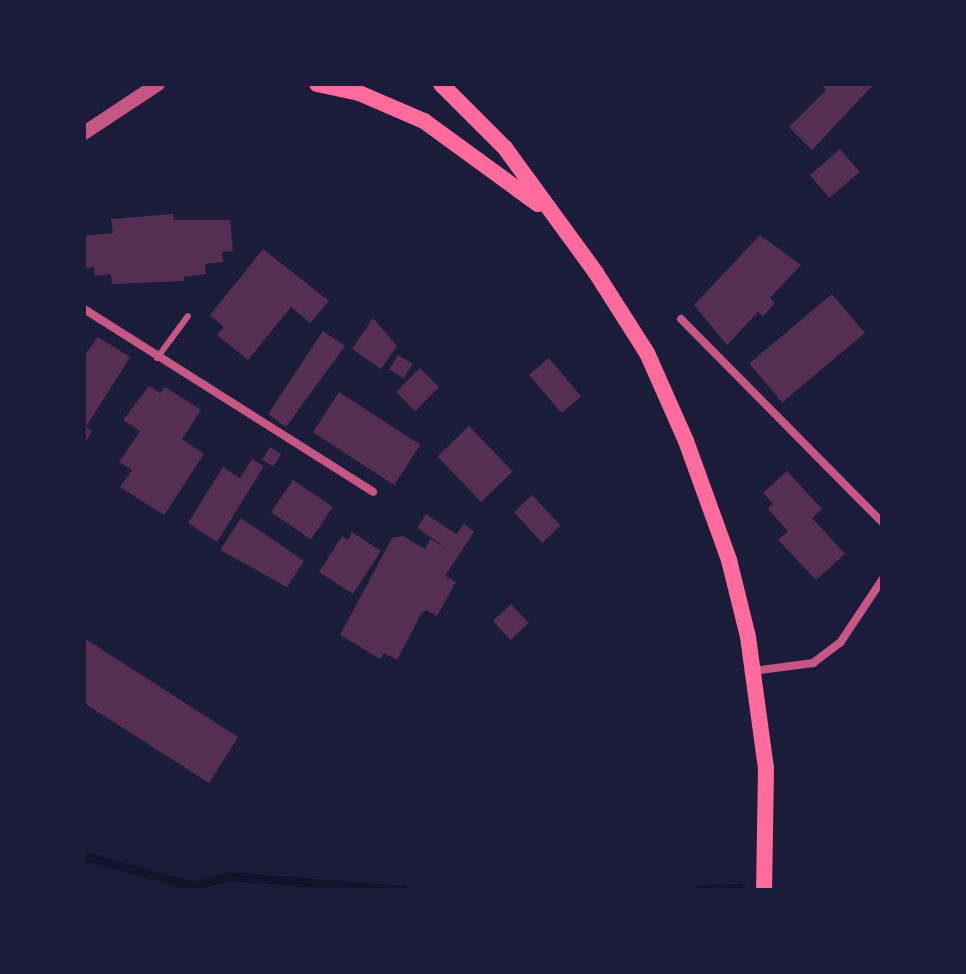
<!DOCTYPE html>
<html>
<head>
<meta charset="utf-8">
<style>
  body { margin:0 }
  #map { position:relative; width:966px; height:974px; overflow:hidden; background:#1b1b3a; font-family:Figtree,sans-serif }
  div>[style] { position:absolute }
  .stream>* { height:9px; margin:-4.5px; padding:0 4.5px; transform-origin:4.5px; border-radius:4.5px; background:#12122b }
  .building>* { inset:0; background:#542f53; transform-origin:0 0 }
  .service>* { height:6px; margin:-3px; padding:0 3px; transform-origin:3px; border-radius:3px; background:#c65784 }
  .minor>* { height:8px; margin:-4px; padding:0 4px; transform-origin:4px; border-radius:4px; background:#c65784 }
  .tertiary>* { height:14px; margin:-7px; padding:0 7px; transform-origin:7px; border-radius:7px; background:#c65784 }
  .secondary>* { height:16px; margin:-8px; padding:0 8px; transform-origin:8px; border-radius:8px; background:#ff6b9d }
  span { translate:-50% -50%; white-space:nowrap; text-align:center; line-height:1.15; -webkit-text-stroke:6px #1b1b3a; paint-order:stroke }
  .frame { position:absolute; inset:0; border:86px solid #1b1b3a; pointer-events:none }
</style>
</head>
<body>
<div id="map">
  <div class="stream">
    <i style="left:84px;top:856px;width:113px;rotate:15.4deg"></i>
    <i style="left:193px;top:886px;width:37px;rotate:-16deg"></i>
    <i style="left:229px;top:876px;width:175px;rotate:4.6deg"></i>
    <i style="left:698px;top:890px;width:42px;rotate:-2.7deg"></i>
  </div>
  <div class="building">
    <i style="clip-path:polygon(821px 84px,874px 84px,812px 150px,789px 127px,826px 90px)"></i>
    <i style="left:840px;top:149px;width:30px;height:40px;rotate:49deg"></i>
    <i style="clip-path:polygon(173px 214px,174px 220px,230px 220px,233px 251px,222px 252px,223px 262px,205px 264px,206px 274px,184px 277px,184px 281px,112px 284px,111px 274px,95px 276px,94px 267px,84px 268px,84px 236px,113px 233px,111px 219px)"></i>
    <i style="clip-path:polygon(760px 235px,801px 265px,770px 298px,775px 303px,763px 316px,758px 312px,727px 345px,694px 305px)"></i>
    <i style="clip-path:polygon(263px 249px,329px 301px,310px 323px,291px 307px,248px 360px,217px 335px,224px 327px,210px 315px)"></i>
    <i style="left:832px;top:294px;width:51px;height:108px;rotate:50deg"></i>
    <i style="clip-path:polygon(373px 318px,397px 346px,381px 369px,352px 349px)"></i>
    <i style="clip-path:polygon(323px 331px,345px 346px,286px 427px,268px 414px)"></i>
    <i style="clip-path:polygon(98px 337px,130px 357px,86px 427px,92px 431px,84px 444px,84px 356px)"></i>
    <i style="left:398px;top:355px;width:17px;height:17px;rotate:31deg"></i>
    <i style="left:549px;top:358px;width:50px;height:26px;rotate:50deg"></i>
    <i style="left:420px;top:368px;width:27px;height:34px;rotate:45deg"></i>
    <i style="clip-path:polygon(149px 386px,160px 393px,165px 387px,201px 410px,182px 439px,204px 454px,164px 515px,120px 487px,132px 470px,119px 462px,140px 431px,123px 420px)"></i>
    <i style="left:339px;top:392px;width:97px;height:48px;rotate:33deg"></i>
    <i style="left:469px;top:426px;width:63px;height:44px;rotate:46deg"></i>
    <i style="left:270px;top:447px;width:13px;height:15px;rotate:32deg"></i>
    <i style="clip-path:polygon(252px 459px,264px 466px,217px 542px,188px 523px,223px 467px,240px 478px)"></i>
    <i style="clip-path:polygon(787px 471px,822px 509px,812px 518px,845px 554px,816px 580px,778px 540px,788px 531px,768px 509px,773px 504px,763px 493px)"></i>
    <i style="left:293px;top:480px;width:48px;height:39px;rotate:34deg"></i>
    <i style="left:532px;top:495px;width:42px;height:25px;rotate:47deg"></i>
    <i style="clip-path:polygon(426px 514px,456px 534px,464px 524px,474px 532px,445px 576px,456px 582px,437px 616px,426px 610px,421px 614px,397px 660px,384px 653px,380px 659px,340px 635px,392px 538px,403px 536px,425px 549px,430px 539px,446px 548px,417px 528px)"></i>
    <i style="clip-path:polygon(241px 518px,304px 561px,287px 587px,220px 550px)"></i>
    <i style="clip-path:polygon(352px 532px,381px 551px,353px 594px,319px 572px,342px 536px,348px 540px)"></i>
    <i style="left:511px;top:604px;width:26px;height:25px;rotate:47deg"></i>
    <i style="clip-path:polygon(84px 638px,238px 737px,209px 783px,84px 703px)"></i>
  </div>
  <div class="service">
    <i style="left:157px;top:358px;width:52px;rotate:-53.6deg"></i>
  </div>
  <div class="minor">
    <i style="left:84px;top:309px;width:342px;rotate:32.3deg"></i>
    <i style="left:681px;top:319px;width:286px;rotate:45.3deg"></i>
    <i style="left:753px;top:671px;width:61px;rotate:-7.6deg"></i>
    <i style="left:813px;top:663px;width:34px;rotate:-37deg"></i>
    <i style="left:840px;top:643px;width:76px;rotate:-56.3deg"></i>
  </div>
  <div class="tertiary">
    <i style="left:84px;top:133px;width:89px;rotate:-33.5deg"></i>
  </div>
  <div class="secondary">
    <i style="left:317px;top:84px;width:43px;rotate:12.1deg"></i>
    <i style="left:359px;top:93px;width:71px;rotate:23.3deg"></i>
    <i style="left:424px;top:121px;width:141px;rotate:36.1deg"></i>
    <i style="left:441px;top:84px;width:91px;rotate:45deg"></i>
    <i style="left:505px;top:148px;width:155px;rotate:53.9deg"></i>
    <i style="left:596px;top:273px;width:95px;rotate:57.5deg"></i>
    <i style="left:647px;top:353px;width:96px;rotate:66.1deg"></i>
    <i style="left:686px;top:441px;width:127px;rotate:70.1deg"></i>
    <i style="left:729px;top:560px;width:79px;rotate:76.1deg"></i>
    <i style="left:748px;top:637px;width:132px;rotate:82.2deg"></i>
    <i style="left:766px;top:768px;width:122px;rotate:90.9deg"></i>
  </div>
  <div class="frame"></div>
</div>
</body>
</html>
